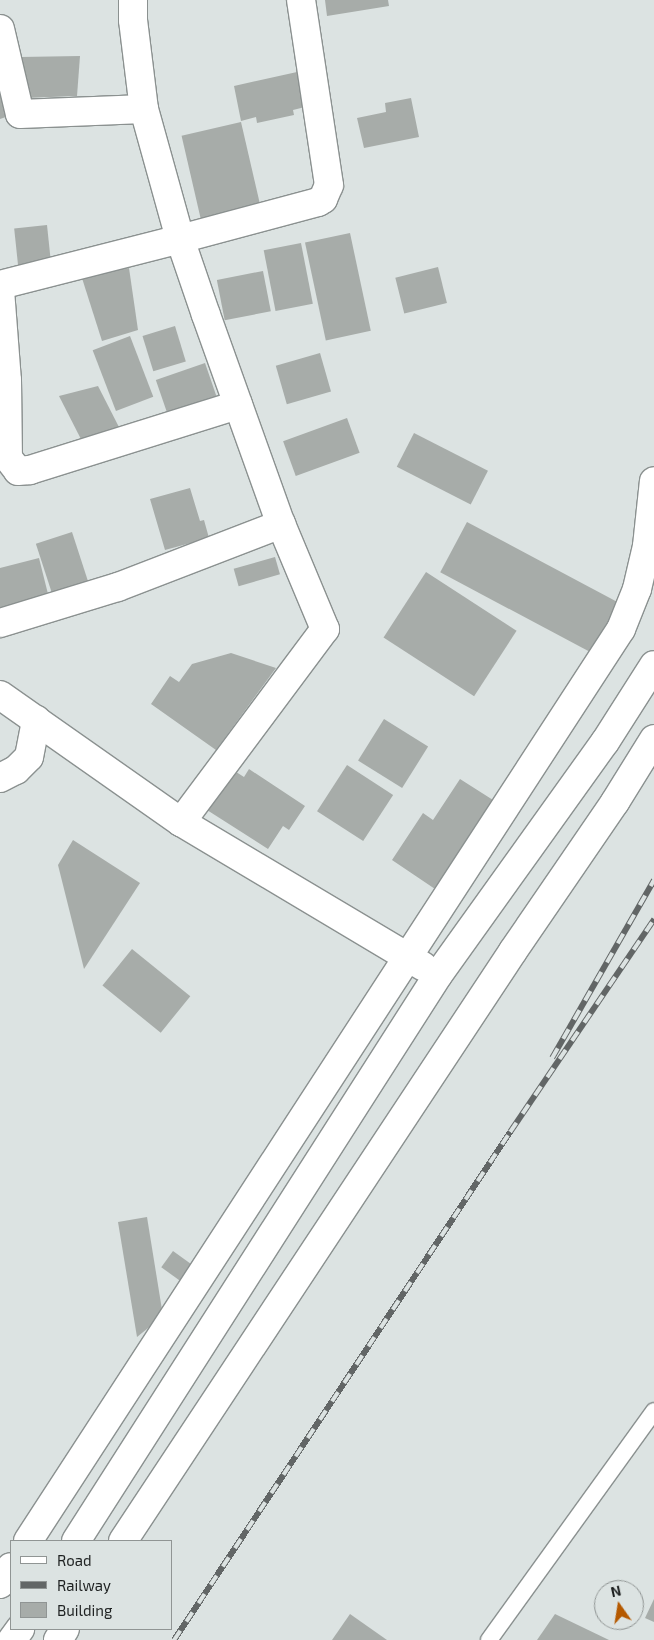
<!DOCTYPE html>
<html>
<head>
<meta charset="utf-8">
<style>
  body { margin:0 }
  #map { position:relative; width:654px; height:1640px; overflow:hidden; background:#dce3e2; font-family:"Exo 2",sans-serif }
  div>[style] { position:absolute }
  .building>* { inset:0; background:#a7aca9; transform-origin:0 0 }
  .roads { filter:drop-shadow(1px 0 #8b9190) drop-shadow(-1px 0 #8b9190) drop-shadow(0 1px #8b9190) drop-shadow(0 -1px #8b9190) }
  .lane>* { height:16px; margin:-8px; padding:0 8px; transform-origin:8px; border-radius:8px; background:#fff }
  .street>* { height:28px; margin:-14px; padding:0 14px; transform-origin:14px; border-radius:14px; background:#fff }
  .rail>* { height:5.5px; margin-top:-2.75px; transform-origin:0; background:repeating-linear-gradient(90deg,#dce3e2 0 11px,#626666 0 22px); box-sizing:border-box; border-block:1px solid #626666 }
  span { translate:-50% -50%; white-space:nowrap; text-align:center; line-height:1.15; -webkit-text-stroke:4px #dce3e2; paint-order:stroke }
  .legend { position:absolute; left:10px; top:1540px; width:162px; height:90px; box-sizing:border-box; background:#dce3e2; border:1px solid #909594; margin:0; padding:6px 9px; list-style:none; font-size:15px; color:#1d2020 }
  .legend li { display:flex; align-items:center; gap:10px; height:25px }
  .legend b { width:25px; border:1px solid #909594 }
  .north { position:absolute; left:594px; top:1580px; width:50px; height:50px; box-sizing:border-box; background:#dce3e2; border:1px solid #909594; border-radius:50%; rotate:347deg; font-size:14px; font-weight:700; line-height:20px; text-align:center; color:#1d2020 }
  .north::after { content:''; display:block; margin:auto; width:18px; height:22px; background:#b55900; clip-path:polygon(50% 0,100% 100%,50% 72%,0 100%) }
</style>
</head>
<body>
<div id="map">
  <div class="building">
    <i style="clip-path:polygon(325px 0,388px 0,389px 6px,327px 16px)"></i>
    <i style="clip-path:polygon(80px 56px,77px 96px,24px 98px,20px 57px)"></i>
    <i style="clip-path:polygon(297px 72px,305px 107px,293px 110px,294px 115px,257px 123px,256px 117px,241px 121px,234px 86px)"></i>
    <i style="clip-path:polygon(0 94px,6px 117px,0 119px)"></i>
    <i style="clip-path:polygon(411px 98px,419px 137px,364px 148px,357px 118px,386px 112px,385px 103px)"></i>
    <i style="left:241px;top:122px;width:90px;height:61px;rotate:77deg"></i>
    <i style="left:47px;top:225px;width:39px;height:33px;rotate:84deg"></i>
    <i style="left:350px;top:233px;width:100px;height:46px;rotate:78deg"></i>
    <i style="left:301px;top:243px;width:62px;height:38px;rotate:79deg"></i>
    <i style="left:438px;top:267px;width:37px;height:44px;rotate:76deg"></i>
    <i style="clip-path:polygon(129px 268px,138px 330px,102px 341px,81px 275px)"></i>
    <i style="left:263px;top:271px;width:41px;height:47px;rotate:79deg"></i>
    <i style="left:175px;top:326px;width:37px;height:34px;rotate:73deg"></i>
    <i style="left:130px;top:336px;width:65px;height:40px;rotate:69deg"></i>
    <i style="left:320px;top:353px;width:40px;height:46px;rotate:74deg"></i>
    <i style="left:205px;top:363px;width:46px;height:52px;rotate:71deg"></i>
    <i style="clip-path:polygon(98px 386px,122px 433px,87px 451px,59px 396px)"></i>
    <i style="left:347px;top:418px;width:37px;height:68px;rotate:70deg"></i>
    <i style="left:414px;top:433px;width:83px;height:38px;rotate:27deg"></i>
    <i style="clip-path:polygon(190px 488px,200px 521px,204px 520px,209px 538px,165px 550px,150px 499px)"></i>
    <i style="left:467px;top:522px;width:173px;height:57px;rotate:28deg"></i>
    <i style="left:72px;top:532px;width:55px;height:38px;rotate:72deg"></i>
    <i style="left:275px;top:557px;width:18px;height:43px;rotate:74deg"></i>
    <i style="clip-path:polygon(39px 558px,51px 606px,0 620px,0 568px)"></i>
    <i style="left:426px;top:572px;width:108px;height:78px;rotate:33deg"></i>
    <i style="clip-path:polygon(231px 653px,276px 668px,216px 750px,151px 704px,170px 676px,179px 682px,192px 664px)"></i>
    <i style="left:384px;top:719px;width:52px;height:49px;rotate:32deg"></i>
    <i style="left:347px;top:765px;width:55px;height:55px;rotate:33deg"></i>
    <i style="clip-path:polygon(249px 769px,305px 806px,289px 830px,283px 826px,268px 849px,207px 810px,233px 770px,244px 777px)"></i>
    <i style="clip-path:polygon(460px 779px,493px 800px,435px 889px,392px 860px,423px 813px,433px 820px)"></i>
    <i style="clip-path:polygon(73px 840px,140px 883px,84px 969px,58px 865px)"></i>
    <i style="left:132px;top:949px;width:75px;height:47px;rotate:39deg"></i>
    <i style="clip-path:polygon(147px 1217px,163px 1316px,137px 1337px,118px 1222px)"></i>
    <i style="left:173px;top:1251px;width:24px;height:20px;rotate:36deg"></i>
    <i style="clip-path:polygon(654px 1599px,654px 1622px,645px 1618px)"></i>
    <i style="clip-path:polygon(350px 1614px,387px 1640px,332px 1640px)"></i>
    <i style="clip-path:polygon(555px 1614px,609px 1640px,537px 1640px)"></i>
  </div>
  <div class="roads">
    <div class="lane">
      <i style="left:489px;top:1640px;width:282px;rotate:-54.2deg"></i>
    </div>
    <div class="street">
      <i style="left:133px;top:0;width:20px;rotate:90deg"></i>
      <i style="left:133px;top:20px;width:90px;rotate:83deg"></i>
      <i style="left:0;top:29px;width:87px;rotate:76.8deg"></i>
      <i style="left:20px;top:114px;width:124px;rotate:-2.3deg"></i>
      <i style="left:144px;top:109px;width:135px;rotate:74.5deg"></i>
      <i style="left:180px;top:239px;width:80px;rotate:71.1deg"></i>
      <i style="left:206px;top:315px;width:222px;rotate:70.3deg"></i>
      <i style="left:281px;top:524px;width:114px;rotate:67.3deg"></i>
      <i style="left:325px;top:629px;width:241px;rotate:126.7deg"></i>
      <i style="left:0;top:285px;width:186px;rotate:-14.3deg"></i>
      <i style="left:180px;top:239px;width:143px;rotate:-15deg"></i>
      <i style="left:318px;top:202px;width:6px;rotate:-31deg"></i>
      <i style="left:323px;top:199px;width:15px;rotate:-67deg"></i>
      <i style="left:329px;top:185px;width:187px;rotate:-98.6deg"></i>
      <i style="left:0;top:290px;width:90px;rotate:85.6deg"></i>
      <i style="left:7px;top:380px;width:78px;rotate:89.3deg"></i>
      <i style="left:8px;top:458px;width:16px;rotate:52deg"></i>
      <i style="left:18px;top:471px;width:12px;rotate:-5deg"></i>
      <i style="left:30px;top:470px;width:218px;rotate:-17.4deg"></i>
      <i style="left:0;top:623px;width:123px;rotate:-17deg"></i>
      <i style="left:118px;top:587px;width:175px;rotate:-21.1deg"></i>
      <i style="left:0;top:695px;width:221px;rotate:35.1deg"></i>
      <i style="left:181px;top:822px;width:282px;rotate:30.8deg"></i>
      <i style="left:0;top:778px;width:18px;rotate:-27deg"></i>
      <i style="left:16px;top:770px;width:18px;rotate:-45deg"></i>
      <i style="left:29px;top:757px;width:38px;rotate:-79deg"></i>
      <i style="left:28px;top:1541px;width:1088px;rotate:-56.97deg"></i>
      <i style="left:621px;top:629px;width:43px;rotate:-68.2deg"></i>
      <i style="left:637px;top:589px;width:44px;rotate:-76.9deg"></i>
      <i style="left:647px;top:546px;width:65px;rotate:-83.9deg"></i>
      <i style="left:76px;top:1541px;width:672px;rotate:-57.4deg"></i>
      <i style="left:438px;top:975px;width:287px;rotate:-54.4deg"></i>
      <i style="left:605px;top:742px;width:91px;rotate:-57.5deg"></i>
      <i style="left:123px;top:1541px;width:707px;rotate:-56.53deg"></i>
      <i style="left:513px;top:951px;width:181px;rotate:-55.6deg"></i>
      <i style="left:615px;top:802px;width:74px;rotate:-58.2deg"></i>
      <i style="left:0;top:1584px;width:20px;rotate:-57deg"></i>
      <i style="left:12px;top:1640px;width:14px;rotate:-54deg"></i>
      <i style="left:58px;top:1640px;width:13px;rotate:-58deg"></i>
    </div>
  </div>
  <div class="rail">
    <i style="left:552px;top:1058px;width:205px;rotate:-60.2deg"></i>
    <i style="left:174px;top:1640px;width:609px;rotate:-56.52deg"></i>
    <i style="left:510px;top:1132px;width:257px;rotate:-55.9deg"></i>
  </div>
  <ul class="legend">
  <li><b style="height:6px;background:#fff"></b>Road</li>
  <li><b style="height:6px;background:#626666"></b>Railway</li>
  <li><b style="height:14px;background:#a7aca9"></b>Building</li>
  </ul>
  <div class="north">N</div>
</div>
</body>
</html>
